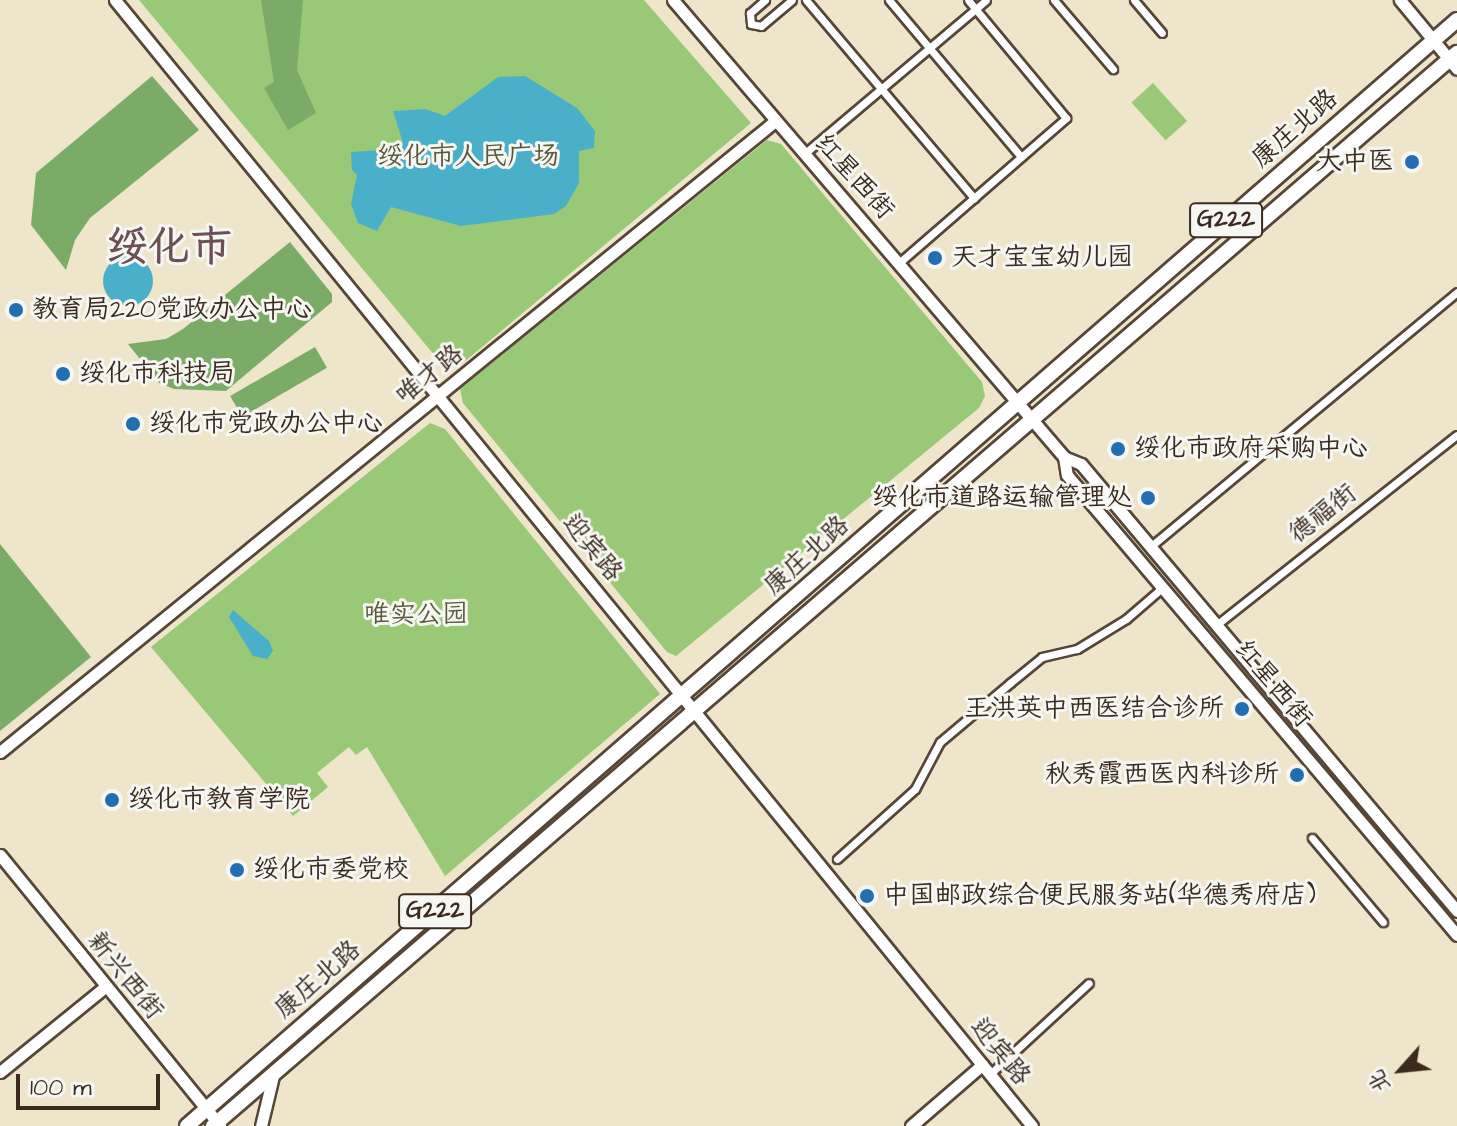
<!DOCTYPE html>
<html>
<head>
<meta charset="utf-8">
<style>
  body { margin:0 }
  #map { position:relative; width:1457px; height:1126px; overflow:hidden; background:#eee5cb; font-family:"Architects Daughter","LXGW WenKai TC",sans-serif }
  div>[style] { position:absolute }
  .green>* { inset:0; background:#99c877; transform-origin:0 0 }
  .forest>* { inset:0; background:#7aac68; transform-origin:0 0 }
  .water>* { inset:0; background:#4ab0c9 }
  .round { border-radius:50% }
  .roads { filter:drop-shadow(2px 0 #564638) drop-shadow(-2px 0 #564638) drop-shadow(0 2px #564638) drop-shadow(0 -2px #564638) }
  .street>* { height:7px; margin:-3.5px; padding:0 3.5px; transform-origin:3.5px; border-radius:3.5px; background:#fff }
  .secondary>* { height:11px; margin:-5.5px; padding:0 5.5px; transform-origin:5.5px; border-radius:5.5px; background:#fff }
  .highway>* { height:14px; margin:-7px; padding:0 7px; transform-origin:7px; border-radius:7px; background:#fff }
  .dots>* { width:22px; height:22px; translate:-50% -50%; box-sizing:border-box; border:4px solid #f6f6f2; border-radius:50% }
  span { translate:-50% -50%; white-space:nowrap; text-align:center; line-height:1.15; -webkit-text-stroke:6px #f6f6f2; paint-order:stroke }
  .shield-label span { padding:2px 6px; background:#f6f6f2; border:2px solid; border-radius:6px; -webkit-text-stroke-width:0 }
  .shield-label { font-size:24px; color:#3b2a1e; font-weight:700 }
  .street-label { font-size:26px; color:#3b2a1e }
  .park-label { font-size:26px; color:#575939 }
  .poi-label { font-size:26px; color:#3b2a1e }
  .right { translate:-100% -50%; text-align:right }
  .left { translate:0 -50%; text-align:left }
  .town-label { font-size:42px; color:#6d5056; font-weight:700 }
  .north { position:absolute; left:1361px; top:1030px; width:80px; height:80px; -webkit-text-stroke:6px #f6f6f2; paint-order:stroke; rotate:243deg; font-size:22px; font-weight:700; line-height:32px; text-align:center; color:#3b2a1e }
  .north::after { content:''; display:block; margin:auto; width:28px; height:36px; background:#3b2a1e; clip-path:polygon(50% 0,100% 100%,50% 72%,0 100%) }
  .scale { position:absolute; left:16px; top:1074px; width:144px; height:36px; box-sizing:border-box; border:4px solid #3b2a1e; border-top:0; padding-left:10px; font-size:24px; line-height:28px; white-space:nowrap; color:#3b2a1e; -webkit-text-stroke:6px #f6f6f2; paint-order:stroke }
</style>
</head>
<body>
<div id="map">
  <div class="green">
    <i style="clip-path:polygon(139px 0,644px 0,751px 123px,458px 367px,445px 368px)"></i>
    <i style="left:1153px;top:83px;width:51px;height:29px;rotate:48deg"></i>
    <i style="clip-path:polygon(767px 140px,781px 144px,982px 382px,985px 396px,979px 408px,676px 656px,667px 652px,463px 403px,460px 389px)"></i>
    <i style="clip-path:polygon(430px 423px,445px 429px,660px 694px,445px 876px,367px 747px,356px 755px,349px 747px,317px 773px,328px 787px,293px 816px,151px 647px)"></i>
  </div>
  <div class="forest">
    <i style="clip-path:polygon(261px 0,303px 0,297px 70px,316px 113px,288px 130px,264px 88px,274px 82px)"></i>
    <i style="clip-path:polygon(152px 76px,199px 130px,90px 218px,75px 240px,66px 270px,31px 225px,36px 173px)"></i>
    <i style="clip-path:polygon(290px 242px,332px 294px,332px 302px,226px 391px,174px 389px,159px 383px,128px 344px,166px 339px,183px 329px)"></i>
    <i style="left:315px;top:347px;width:24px;height:98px;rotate:60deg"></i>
    <i style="clip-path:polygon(0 544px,91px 657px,0 731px)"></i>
  </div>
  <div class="water">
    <i style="clip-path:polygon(525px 76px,577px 108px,595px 131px,594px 148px,579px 151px,579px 183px,566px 206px,554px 214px,461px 226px,391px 207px,377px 231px,358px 223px,351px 204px,357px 175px,352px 170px,351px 152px,399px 149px,403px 143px,393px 111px,425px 109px,445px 116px,498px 77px)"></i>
    <i class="round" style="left:103px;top:256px;width:50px;height:50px"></i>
    <i style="clip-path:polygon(233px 610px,269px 641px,273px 651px,267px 659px,253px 656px,229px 617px)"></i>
  </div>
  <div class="roads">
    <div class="street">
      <i style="left:765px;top:0;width:20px;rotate:139deg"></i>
      <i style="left:750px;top:13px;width:11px;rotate:85deg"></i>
      <i style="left:751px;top:24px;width:10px;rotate:11deg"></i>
      <i style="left:761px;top:26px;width:40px;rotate:-40deg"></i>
      <i style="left:806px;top:0;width:260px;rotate:49.7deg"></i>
      <i style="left:889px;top:0;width:205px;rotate:49.9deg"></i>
      <i style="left:1054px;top:0;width:91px;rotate:49.5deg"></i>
      <i style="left:1134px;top:0;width:43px;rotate:49.7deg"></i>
      <i style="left:804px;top:154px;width:238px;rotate:-40.2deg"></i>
      <i style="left:900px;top:262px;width:220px;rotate:-40.9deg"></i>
      <i style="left:1066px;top:118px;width:153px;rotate:-129.7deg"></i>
      <i style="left:1150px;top:547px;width:399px;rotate:-39.7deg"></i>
      <i style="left:1215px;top:626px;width:308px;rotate:-38.3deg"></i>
      <i style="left:1312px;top:838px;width:110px;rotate:49.8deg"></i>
      <i style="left:837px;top:859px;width:105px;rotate:-41.9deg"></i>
      <i style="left:915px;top:789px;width:53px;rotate:-62deg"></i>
      <i style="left:940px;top:742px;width:92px;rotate:-40.1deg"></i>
      <i style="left:1010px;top:683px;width:41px;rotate:-39.1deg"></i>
      <i style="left:1042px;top:657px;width:36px;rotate:-13deg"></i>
      <i style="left:1077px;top:649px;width:57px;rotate:-31.5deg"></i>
      <i style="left:1126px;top:619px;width:48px;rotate:-40.7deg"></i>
      <i style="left:990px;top:1074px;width:134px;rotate:-42.6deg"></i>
    </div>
    <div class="secondary">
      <i style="left:115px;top:0;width:1452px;rotate:50.84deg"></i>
      <i style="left:673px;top:0;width:601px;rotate:49.45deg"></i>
      <i style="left:1400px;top:0;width:89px;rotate:50.4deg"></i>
      <i style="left:0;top:752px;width:999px;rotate:-39.15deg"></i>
      <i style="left:0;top:855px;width:349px;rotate:50.9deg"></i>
      <i style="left:1457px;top:911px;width:584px;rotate:-130.07deg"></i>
      <i style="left:1081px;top:464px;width:18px;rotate:-158deg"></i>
      <i style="left:1064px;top:457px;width:18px;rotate:81deg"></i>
      <i style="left:1067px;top:475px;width:603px;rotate:49.71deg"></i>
      <i style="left:0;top:1072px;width:135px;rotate:-39deg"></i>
      <i style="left:261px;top:1126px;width:56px;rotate:-76.5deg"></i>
      <i style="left:911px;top:1126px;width:94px;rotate:-40.7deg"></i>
    </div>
    <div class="highway">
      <i style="left:187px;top:1126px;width:1684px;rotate:-41.05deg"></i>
      <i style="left:213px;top:1126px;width:1643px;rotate:-40.78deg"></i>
    </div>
  </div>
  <div class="dots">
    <i style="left:1412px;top:162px;background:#1f6fb2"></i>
    <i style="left:935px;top:258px;background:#1f6fb2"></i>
    <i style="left:16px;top:310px;background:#1f6fb2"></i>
    <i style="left:63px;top:374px;background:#1f6fb2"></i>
    <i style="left:133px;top:424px;background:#1f6fb2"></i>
    <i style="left:1118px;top:449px;background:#1f6fb2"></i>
    <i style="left:1148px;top:498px;background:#1f6fb2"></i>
    <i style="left:1242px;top:709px;background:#1f6fb2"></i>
    <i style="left:1297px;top:775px;background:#1f6fb2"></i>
    <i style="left:112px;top:800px;background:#1f6fb2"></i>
    <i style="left:237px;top:870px;background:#1f6fb2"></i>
    <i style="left:867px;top:896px;background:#1f6fb2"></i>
  </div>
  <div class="shield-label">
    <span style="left:1226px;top:220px">G222</span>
    <span style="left:435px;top:911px">G222</span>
  </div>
  <div class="street-label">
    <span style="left:1295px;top:129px;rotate:-41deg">康庄北路</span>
    <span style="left:854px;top:177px;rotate:48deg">红星西街</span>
    <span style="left:430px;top:375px;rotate:-39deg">唯才路</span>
    <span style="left:1323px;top:514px;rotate:-38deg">德福街</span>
    <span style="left:592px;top:548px;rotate:51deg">迎宾路</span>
    <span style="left:807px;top:556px;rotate:-42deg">康庄北路</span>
    <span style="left:1273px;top:684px;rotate:50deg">红星西街</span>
    <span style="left:125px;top:976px;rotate:51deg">新兴西街</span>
    <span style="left:318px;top:980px;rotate:-41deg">康庄北路</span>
    <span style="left:1000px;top:1052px;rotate:51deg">迎宾路</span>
  </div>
  <div class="park-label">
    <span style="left:468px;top:157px">绥化市人民广场</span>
    <span style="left:416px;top:615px">唯实公园</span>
  </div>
  <div class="poi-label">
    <span class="right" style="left:1394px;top:162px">大中医</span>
    <span class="left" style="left:951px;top:258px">天才宝宝幼儿园</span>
    <span class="left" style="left:32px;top:310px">教育局220党政办公中心</span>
    <span class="left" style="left:79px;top:374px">绥化市科技局</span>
    <span class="left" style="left:149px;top:424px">绥化市党政办公中心</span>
    <span class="left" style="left:1134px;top:449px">绥化市政府采购中心</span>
    <span class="right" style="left:1132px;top:498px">绥化市道路运输管理处</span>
    <span class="right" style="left:1224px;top:709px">王洪英中西医结合诊所</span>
    <span class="right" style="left:1279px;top:775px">秋秀霞西医内科诊所</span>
    <span class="left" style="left:128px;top:800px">绥化市教育学院</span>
    <span class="left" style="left:253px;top:870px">绥化市委党校</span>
    <span class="left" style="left:883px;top:896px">中国邮政综合便民服务站(华德秀府店)</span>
  </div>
  <div class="town-label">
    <span style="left:169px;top:248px">绥化市</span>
  </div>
  <div class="north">北</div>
  <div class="scale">100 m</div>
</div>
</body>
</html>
